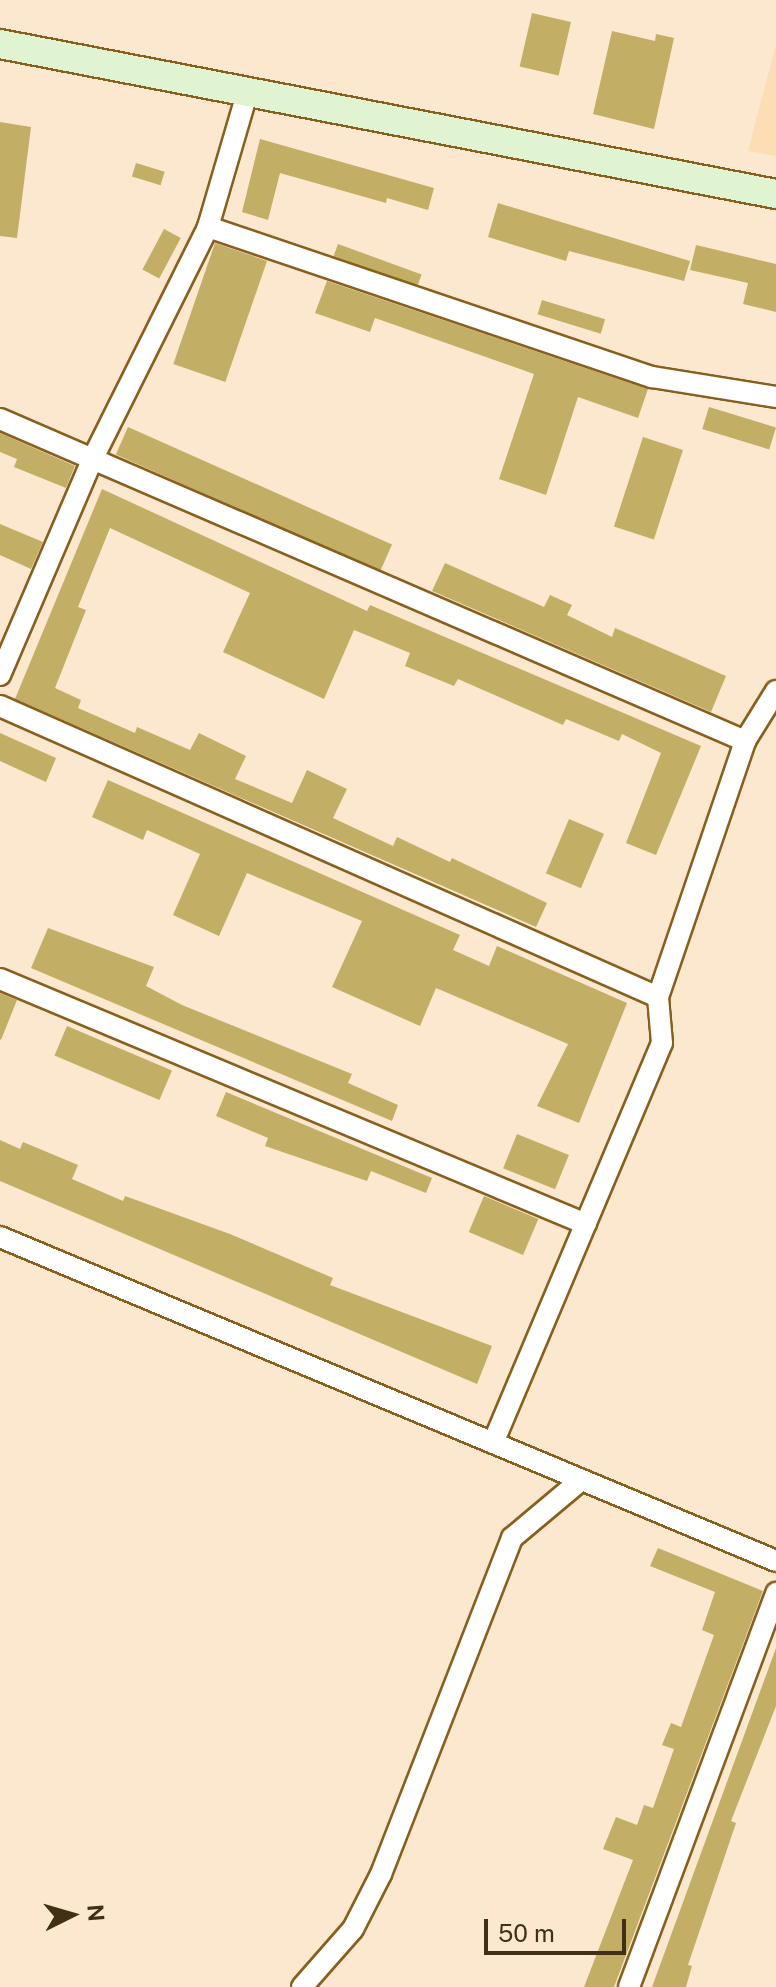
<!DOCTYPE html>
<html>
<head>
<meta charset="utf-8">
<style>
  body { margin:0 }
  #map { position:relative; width:776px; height:1987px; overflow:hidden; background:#fbe8cf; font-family:"Public Sans",sans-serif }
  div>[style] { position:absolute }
  .built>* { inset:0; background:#fcddb4 }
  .building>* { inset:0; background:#c3ae65; transform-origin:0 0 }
  .roads { filter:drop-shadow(2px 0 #895f1d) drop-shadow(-2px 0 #895f1d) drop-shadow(0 2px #895f1d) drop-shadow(0 -2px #895f1d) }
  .minor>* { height:20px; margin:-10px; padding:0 10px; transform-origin:10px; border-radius:10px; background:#fff }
  .secondary>* { height:28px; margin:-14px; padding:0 14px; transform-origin:14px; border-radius:14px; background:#e0f4d2 }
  span { translate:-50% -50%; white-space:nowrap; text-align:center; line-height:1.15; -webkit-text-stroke:6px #fbe8cf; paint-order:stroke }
  .north { position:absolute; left:32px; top:1875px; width:80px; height:80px; -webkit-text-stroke:6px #fbe8cf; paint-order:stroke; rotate:85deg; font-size:22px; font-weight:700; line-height:32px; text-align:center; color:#423015 }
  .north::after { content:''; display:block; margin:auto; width:28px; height:36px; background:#423015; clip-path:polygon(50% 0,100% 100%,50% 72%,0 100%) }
  .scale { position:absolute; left:484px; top:1919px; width:142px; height:36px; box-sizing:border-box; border:4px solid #423015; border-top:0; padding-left:10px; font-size:24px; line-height:28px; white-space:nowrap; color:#423015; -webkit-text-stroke:6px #fbe8cf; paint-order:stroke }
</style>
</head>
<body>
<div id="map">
  <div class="built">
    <i style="clip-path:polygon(776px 45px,776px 156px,748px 151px)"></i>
  </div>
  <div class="building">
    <i style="left:532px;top:13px;width:40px;height:55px;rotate:13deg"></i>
    <i style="clip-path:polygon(612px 31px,655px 41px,656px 34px,674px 38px,654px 129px,593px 114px)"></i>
    <i style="clip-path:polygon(0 122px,31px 127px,17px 238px,0 236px)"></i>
    <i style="clip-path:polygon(260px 139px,434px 188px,428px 210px,387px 198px,386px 203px,280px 173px,268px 220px,242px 212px)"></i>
    <i style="left:136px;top:163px;width:30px;height:14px;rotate:17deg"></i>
    <i style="clip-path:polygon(498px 203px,690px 261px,684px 281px,569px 251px,566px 261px,488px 237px)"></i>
    <i style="left:164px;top:229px;width:19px;height:46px;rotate:28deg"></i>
    <i style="left:215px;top:243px;width:55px;height:128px;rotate:19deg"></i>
    <i style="left:338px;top:244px;width:89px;height:13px;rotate:20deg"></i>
    <i style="clip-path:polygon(696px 245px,776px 264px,776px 312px,743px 304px,748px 283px,690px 270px)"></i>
    <i style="clip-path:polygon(327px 281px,648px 389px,638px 418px,578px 397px,546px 495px,499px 479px,534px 374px,375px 318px,370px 332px,315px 313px)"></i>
    <i style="left:542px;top:300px;width:66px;height:15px;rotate:17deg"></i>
    <i style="left:709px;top:407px;width:70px;height:23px;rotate:17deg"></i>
    <i style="left:128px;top:427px;width:289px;height:30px;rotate:24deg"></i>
    <i style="clip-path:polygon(0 433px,75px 466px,66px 488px,14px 467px,17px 459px,0 452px)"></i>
    <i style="left:643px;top:437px;width:42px;height:94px;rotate:18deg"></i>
    <i style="clip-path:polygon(102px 489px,367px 611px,370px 605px,701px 746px,656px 855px,626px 843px,661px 753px,622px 734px,619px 741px,566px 719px,563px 725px,458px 679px,454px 686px,405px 666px,410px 653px,354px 630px,324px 699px,223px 652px,250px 593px,110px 528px,78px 607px,86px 610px,55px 688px,81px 700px,78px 708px,135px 733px,137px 727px,190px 750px,199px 733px,246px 756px,235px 779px,292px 803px,307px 770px,347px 789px,333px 818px,393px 846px,397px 837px,450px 862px,452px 858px,547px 903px,536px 927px,15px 699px)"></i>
    <i style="clip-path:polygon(0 524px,43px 542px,31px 569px,0 555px)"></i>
    <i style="clip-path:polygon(445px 563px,544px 607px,550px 595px,572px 605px,567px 615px,612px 637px,615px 628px,726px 676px,711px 712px,432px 591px)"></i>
    <i style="clip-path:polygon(0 733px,56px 758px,46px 782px,0 761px)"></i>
    <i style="clip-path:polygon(108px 780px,460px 935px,453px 950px,489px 966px,497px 946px,627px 1003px,579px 1123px,537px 1106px,568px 1044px,436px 988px,420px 1026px,332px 987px,362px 921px,247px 873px,219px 936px,173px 915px,200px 854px,147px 830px,143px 840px,92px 817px)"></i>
    <i style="left:569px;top:819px;width:38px;height:59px;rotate:23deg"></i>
    <i style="clip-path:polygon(48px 928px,154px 967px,146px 986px,182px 1005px,352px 1074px,348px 1083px,398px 1105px,392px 1121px,31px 968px)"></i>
    <i style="clip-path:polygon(0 993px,17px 1000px,1px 1040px,0 1039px)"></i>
    <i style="left:67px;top:1026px;width:114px;height:32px;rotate:23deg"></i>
    <i style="clip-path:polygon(226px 1092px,432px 1178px,426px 1193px,371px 1171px,367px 1181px,265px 1146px,268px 1138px,216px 1116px)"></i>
    <i style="left:517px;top:1134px;width:56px;height:37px;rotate:22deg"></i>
    <i style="clip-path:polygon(0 1140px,20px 1149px,23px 1142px,78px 1165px,72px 1179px,123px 1201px,125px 1196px,230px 1234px,333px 1278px,330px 1285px,492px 1346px,477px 1384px,0 1181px)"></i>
    <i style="left:484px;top:1196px;width:59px;height:39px;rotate:23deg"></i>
    <i style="clip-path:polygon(658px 1548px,763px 1591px,614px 1987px,584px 1987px,633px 1860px,603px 1849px,616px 1817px,637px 1825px,644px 1805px,653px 1808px,674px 1749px,662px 1745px,671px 1723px,681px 1727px,714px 1635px,702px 1630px,715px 1592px,650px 1566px)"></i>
    <i style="clip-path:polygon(776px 1648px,776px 1706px,731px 1821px,736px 1823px,688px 1965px,692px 1966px,686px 1987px,652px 1987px)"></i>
  </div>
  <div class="roads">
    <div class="minor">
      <i style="left:208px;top:227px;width:469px;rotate:18.7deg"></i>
      <i style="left:652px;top:377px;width:126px;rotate:9.2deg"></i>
      <i style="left:0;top:419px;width:812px;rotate:23.37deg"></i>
      <i style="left:0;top:675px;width:234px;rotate:-66.8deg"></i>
      <i style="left:92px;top:460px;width:260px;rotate:-63.5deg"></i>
      <i style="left:208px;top:227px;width:139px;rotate:-73.7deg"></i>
      <i style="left:0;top:706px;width:719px;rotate:23.86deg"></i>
      <i style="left:0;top:979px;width:635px;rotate:22.69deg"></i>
      <i style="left:0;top:1237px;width:841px;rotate:22.66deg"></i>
      <i style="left:493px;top:1443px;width:434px;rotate:-67.1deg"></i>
      <i style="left:662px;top:1043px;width:46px;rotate:-95deg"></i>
      <i style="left:658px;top:997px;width:270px;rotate:-71.2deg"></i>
      <i style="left:745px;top:741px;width:59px;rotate:-58.2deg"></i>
      <i style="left:302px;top:1987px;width:77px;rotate:-48.7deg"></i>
      <i style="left:353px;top:1929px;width:62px;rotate:-63deg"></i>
      <i style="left:381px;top:1874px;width:361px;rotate:-68.7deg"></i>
      <i style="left:512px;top:1538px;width:90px;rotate:-40deg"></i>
      <i style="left:629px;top:1987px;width:421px;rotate:-69.5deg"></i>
    </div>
    <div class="secondary">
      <i style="left:0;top:44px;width:790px;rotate:10.94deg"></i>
    </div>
  </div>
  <div class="north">N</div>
  <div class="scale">50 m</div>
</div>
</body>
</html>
